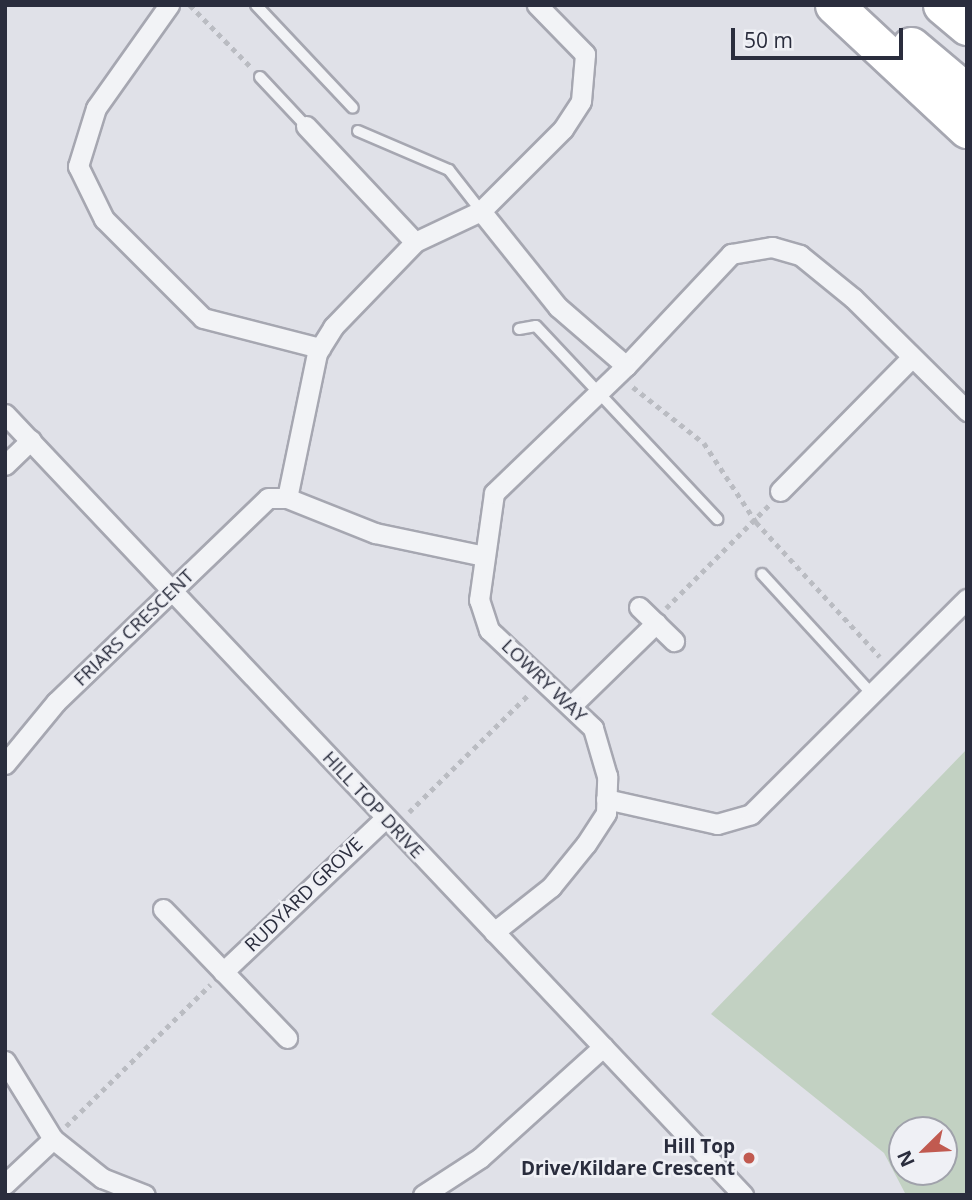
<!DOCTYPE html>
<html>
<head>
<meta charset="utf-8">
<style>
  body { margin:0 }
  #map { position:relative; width:972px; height:1200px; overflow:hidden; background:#e0e1e8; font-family:"Open Sans",sans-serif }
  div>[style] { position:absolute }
  .green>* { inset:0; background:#c2d1c2 }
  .path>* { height:4.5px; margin-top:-2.25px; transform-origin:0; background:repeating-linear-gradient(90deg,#babcc2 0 5px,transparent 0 10px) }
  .roads { filter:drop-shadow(2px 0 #a6a7b1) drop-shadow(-2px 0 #a6a7b1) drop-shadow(0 2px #a6a7b1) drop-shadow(0 -2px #a6a7b1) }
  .lane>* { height:10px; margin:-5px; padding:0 5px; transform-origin:5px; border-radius:5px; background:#f2f3f6 }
  .street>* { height:19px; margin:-9.5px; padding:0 9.5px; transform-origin:9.5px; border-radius:9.5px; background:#f2f3f6 }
  .highway>* { height:37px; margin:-18.5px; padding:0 18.5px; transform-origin:18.5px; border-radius:18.5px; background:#fff }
  .dots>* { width:19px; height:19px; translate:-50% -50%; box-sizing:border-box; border:4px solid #eff0f5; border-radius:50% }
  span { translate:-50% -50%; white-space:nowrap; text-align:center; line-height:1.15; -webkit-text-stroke:5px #eff0f5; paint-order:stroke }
  .street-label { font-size:19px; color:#2a2d3d }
  .poi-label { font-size:19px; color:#2a2d3d; font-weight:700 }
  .right { translate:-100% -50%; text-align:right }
  .frame { position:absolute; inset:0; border:7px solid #2a2d3d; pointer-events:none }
  .north { position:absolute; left:888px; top:1116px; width:70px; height:70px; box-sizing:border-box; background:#eff0f5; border:2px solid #a0a2ab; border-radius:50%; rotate:246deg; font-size:19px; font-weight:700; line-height:28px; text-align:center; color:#2a2d3d }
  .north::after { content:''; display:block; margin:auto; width:24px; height:32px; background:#c15a50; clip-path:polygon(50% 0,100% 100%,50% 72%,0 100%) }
  .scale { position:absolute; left:731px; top:28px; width:172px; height:32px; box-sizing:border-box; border:4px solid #2a2d3d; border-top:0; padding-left:9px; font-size:21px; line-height:24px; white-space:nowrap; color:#2a2d3d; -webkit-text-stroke:5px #eff0f5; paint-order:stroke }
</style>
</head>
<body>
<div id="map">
  <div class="green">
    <i style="clip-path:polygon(evenodd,967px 749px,967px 1195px,906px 1195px,884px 1153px,711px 1014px,967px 749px,902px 1130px,944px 1130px,944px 1172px,902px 1172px,902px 1130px)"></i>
  </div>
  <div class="path">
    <i style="left:190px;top:5px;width:86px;rotate:45.5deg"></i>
    <i style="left:633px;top:387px;width:90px;rotate:38.3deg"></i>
    <i style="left:704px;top:443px;width:95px;rotate:56.6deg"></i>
    <i style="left:756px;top:522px;width:183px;rotate:47.4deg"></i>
    <i style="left:666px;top:608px;width:146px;rotate:-45deg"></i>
    <i style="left:409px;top:812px;width:170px;rotate:-44.5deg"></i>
    <i style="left:66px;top:1126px;width:202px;rotate:-44.4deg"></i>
  </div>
  <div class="roads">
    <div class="lane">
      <i style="left:256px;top:5px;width:141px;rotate:46.7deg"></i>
      <i style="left:260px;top:77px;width:67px;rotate:46.8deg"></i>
      <i style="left:358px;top:131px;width:99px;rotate:23.2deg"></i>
      <i style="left:449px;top:170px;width:52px;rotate:52deg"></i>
      <i style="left:519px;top:329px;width:17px;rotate:-10deg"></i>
      <i style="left:536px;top:326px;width:265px;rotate:46.8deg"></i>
      <i style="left:762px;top:574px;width:164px;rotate:47.5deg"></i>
    </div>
    <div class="street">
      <i style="left:169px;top:5px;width:126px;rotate:125.3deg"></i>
      <i style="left:96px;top:108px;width:61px;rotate:107.2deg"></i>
      <i style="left:78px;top:166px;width:59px;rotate:63.9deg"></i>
      <i style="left:104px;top:219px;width:140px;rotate:45deg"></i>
      <i style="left:203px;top:318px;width:121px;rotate:14.4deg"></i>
      <i style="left:306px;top:126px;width:159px;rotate:46.8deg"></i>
      <i style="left:481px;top:211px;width:123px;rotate:51.3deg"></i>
      <i style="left:558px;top:307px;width:90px;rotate:40.9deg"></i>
      <i style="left:626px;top:366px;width:154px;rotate:-46.8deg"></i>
      <i style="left:731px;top:254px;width:42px;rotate:-9.7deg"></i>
      <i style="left:772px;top:247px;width:29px;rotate:16deg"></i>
      <i style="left:800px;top:255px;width:68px;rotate:39.1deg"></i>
      <i style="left:853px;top:298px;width:161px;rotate:44.7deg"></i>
      <i style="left:5px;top:414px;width:1075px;rotate:46.62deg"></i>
      <i style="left:5px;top:465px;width:36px;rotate:-44deg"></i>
      <i style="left:780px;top:491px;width:185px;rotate:-45.4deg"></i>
      <i style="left:287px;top:498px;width:148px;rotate:-78.3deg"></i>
      <i style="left:317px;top:353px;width:31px;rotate:-58deg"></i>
      <i style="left:333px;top:327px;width:118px;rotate:-46deg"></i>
      <i style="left:415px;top:242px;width:73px;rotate:-25.2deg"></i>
      <i style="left:481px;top:211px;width:116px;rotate:-45deg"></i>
      <i style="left:563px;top:129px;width:33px;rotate:-57deg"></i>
      <i style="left:581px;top:101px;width:47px;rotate:-85.1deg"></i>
      <i style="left:585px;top:54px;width:69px;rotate:-134.4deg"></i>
      <i style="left:639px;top:607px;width:49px;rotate:44.2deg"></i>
      <i style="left:571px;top:706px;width:119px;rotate:-44.3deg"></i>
      <i style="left:5px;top:764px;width:80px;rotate:-50.6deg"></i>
      <i style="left:56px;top:702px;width:294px;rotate:-43.9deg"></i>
      <i style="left:268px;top:498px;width:19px"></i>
      <i style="left:287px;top:498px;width:95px;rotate:21.7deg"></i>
      <i style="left:375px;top:533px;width:111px;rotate:11.9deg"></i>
      <i style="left:606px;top:799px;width:114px;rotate:12.7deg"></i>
      <i style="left:717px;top:824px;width:35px;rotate:-16deg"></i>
      <i style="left:751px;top:814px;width:305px;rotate:-44.9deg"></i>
      <i style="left:163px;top:909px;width:179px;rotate:46.1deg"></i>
      <i style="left:494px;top:932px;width:73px;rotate:-38.3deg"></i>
      <i style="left:551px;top:887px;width:55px;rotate:-50.9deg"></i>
      <i style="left:586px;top:844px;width:37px;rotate:-57deg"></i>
      <i style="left:606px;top:813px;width:37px;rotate:-88deg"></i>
      <i style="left:607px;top:776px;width:50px;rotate:-106.3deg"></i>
      <i style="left:593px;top:728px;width:143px;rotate:-136.7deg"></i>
      <i style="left:489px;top:630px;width:32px;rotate:-108deg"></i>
      <i style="left:479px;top:600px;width:108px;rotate:-82deg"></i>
      <i style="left:494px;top:493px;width:183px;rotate:-43.9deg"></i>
      <i style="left:223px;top:972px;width:224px;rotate:-43.5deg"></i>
      <i style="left:5px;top:1061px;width:92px;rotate:58.4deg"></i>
      <i style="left:53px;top:1139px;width:63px;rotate:38.5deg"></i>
      <i style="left:102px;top:1178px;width:46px;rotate:21.6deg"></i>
      <i style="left:5px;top:1184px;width:66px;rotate:-43.2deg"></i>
      <i style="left:423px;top:1195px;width:68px;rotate:-33deg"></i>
      <i style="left:480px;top:1158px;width:166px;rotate:-42.1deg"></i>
    </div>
    <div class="highway">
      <i style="left:834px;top:5px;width:182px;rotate:43deg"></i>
      <i style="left:942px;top:5px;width:33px;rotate:40deg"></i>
      <i style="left:911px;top:46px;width:73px;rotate:40deg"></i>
    </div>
  </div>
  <div class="dots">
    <i style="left:749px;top:1158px;background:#c15a50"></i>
  </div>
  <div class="street-label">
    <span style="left:134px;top:628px;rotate:-44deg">FRIARS CRESCENT</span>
    <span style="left:544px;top:681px;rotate:44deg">LOWRY WAY</span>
    <span style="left:373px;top:805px;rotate:47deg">HILL TOP DRIVE</span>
    <span style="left:304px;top:895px;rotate:-44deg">RUDYARD GROVE</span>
  </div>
  <div class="poi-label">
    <span class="right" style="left:735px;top:1158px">Hill Top<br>Drive/Kildare Crescent</span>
  </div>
  <div class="frame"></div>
  <div class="north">N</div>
  <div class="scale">50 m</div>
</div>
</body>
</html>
